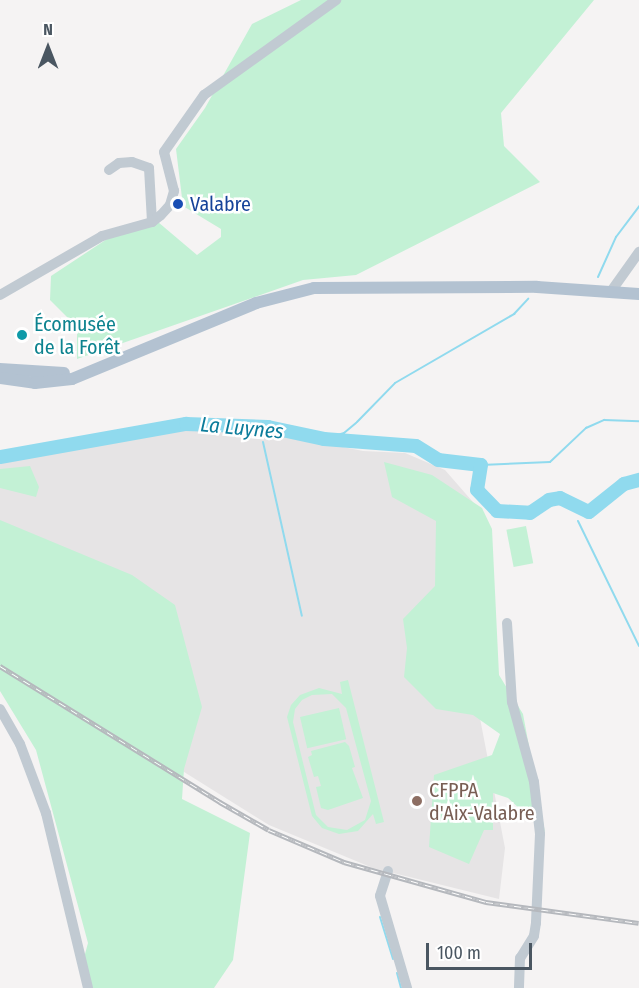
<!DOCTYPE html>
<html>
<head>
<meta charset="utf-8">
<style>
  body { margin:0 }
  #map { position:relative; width:639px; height:988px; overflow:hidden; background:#f5f3f3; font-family:"Fira Sans Condensed",sans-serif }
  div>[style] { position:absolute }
  .education>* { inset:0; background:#e6e4e5 }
  .green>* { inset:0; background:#c3f1d5; transform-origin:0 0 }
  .stream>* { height:2px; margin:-1px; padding:0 1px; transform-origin:1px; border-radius:1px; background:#90daee }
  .river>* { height:14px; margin:-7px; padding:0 7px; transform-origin:7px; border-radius:7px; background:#90daee }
  .minor>* { height:10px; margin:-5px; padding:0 5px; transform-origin:5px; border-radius:5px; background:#c1cad2 }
  .major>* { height:12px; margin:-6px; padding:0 6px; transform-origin:6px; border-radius:6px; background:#b3c2d1 }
  .rail>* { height:4.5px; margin-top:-2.25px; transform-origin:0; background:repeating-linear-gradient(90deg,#fff 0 7px,#b5b8bd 0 14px); box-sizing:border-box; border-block:2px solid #b5b8bd }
  .dots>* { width:16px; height:16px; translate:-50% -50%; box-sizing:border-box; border:3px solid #fff; border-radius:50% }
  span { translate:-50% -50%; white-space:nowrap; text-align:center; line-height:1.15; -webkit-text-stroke:5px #fff; paint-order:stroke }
  .transit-label { font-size:20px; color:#164399 }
  .left { translate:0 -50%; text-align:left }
  .culture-label { font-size:20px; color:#0d838f }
  .education-label { font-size:20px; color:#785e54 }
  .water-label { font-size:21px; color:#0c7c9b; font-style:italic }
  .north { position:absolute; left:18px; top:18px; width:60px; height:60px; -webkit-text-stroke:4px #fff; paint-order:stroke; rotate:0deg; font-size:16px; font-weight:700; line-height:24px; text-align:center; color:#4a5661 }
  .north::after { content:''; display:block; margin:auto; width:21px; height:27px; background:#4a5661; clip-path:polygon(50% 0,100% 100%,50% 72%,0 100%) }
  .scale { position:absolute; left:426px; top:943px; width:106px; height:27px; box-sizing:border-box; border:3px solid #4a5661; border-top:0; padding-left:8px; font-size:18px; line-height:21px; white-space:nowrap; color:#4a5661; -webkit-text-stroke:4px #fff; paint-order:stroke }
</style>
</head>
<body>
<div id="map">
  <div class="education">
    <i style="clip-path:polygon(189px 428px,272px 433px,363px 451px,405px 453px,445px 470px,479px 509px,463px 630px,505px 848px,499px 899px,373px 868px,269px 825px,0 657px,0 462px)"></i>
  </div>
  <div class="green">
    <i style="clip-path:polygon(301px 0,594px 0,501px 113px,504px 146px,540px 182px,356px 275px,303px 280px,77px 359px,77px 327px,50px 300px,51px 276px,107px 239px,158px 222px,197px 255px,221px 237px,221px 229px,183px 206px,176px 149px,205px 108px,252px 24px)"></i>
    <i style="clip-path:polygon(384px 462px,432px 475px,482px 508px,492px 529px,499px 675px,523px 714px,545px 832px,508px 798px,493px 793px,493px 830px,484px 830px,469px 864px,429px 847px,434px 775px,492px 755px,500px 734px,473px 715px,436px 709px,404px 677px,407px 648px,403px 619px,435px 586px,436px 521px,392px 497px)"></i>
    <i style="clip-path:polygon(30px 466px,39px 487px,36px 497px,0 488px,0 469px)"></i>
    <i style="clip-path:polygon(0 520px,132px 575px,175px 605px,202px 707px,184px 769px,182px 799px,250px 833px,233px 960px,214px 988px,84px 988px,82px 965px,88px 943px,36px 750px,0 691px)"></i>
    <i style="left:526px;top:526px;width:38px;height:20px;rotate:79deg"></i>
    <i style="clip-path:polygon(evenodd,348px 680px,384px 822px,376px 824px,373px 814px,358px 831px,339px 834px,322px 828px,312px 816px,287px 717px,291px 705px,300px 695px,319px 688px,342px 694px,340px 682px,348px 680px,332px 694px,346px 708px,371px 801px,365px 820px,347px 830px,328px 827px,316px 815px,293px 722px,295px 709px,302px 700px,312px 695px,332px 694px)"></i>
    <i style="left:339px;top:708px;width:32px;height:40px;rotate:77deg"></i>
    <i style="clip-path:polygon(345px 742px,349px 746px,355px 767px,352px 768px,363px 798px,328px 810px,321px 808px,316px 787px,321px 786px,318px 776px,314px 777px,308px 757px,312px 755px,311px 751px)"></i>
  </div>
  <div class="stream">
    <i style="left:598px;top:277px;width:44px;rotate:-65.8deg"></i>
    <i style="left:616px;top:237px;width:39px;rotate:-53deg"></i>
    <i style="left:357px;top:422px;width:54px;rotate:-45.7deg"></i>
    <i style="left:395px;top:383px;width:138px;rotate:-30.1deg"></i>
    <i style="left:514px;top:314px;width:21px;rotate:-47deg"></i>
    <i style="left:324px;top:439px;width:21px;rotate:-17deg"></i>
    <i style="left:344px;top:433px;width:16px;rotate:-40deg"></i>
    <i style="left:263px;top:442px;width:178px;rotate:77.4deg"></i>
    <i style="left:481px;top:465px;width:69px;rotate:-2.5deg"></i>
    <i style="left:550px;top:462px;width:50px;rotate:-43.4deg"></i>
    <i style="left:586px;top:428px;width:20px;rotate:-24deg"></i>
    <i style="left:604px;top:420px;width:35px;rotate:2deg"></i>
    <i style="left:568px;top:500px;width:8px;rotate:67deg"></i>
    <i style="left:578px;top:521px;width:139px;rotate:64deg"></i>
    <i style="left:380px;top:917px;width:44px;rotate:72.8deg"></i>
    <i style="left:397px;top:973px;width:16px;rotate:75deg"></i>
  </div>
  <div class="river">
    <i style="left:0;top:457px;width:189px;rotate:-10.1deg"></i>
    <i style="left:186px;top:424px;width:82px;rotate:2.1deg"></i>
    <i style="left:268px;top:427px;width:57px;rotate:12.1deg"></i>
    <i style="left:324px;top:439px;width:92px;rotate:4.4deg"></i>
    <i style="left:416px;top:446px;width:26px;rotate:32deg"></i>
    <i style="left:438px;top:460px;width:43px;rotate:6.6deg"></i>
    <i style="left:481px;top:465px;width:25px;rotate:99deg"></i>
    <i style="left:477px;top:490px;width:29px;rotate:46deg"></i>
    <i style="left:497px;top:511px;width:33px;rotate:3deg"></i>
    <i style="left:530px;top:513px;width:23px;rotate:-34deg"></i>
    <i style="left:549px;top:500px;width:11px;rotate:-10deg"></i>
    <i style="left:560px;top:498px;width:32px;rotate:26deg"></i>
    <i style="left:589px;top:512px;width:45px;rotate:-38.7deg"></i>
    <i style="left:624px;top:484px;width:16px;rotate:-15deg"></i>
  </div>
  <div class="minor">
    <i style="left:109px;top:170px;width:12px;rotate:-35deg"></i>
    <i style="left:119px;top:163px;width:13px;rotate:-4deg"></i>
    <i style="left:132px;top:162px;width:18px;rotate:19deg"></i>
    <i style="left:149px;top:168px;width:54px;rotate:86.8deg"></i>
    <i style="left:612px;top:290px;width:47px;rotate:-54.6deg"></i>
    <i style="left:0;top:295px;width:118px;rotate:-30deg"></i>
    <i style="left:102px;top:236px;width:52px;rotate:-15.6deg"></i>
    <i style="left:152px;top:222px;width:11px;rotate:-38deg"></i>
    <i style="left:161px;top:215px;width:13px;rotate:-48deg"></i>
    <i style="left:170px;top:205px;width:15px;rotate:-74deg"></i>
    <i style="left:174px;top:191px;width:40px;rotate:-104.4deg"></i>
    <i style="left:164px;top:152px;width:70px;rotate:-54.9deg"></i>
    <i style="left:204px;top:95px;width:163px;rotate:-35.7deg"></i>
    <i style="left:507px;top:623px;width:79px;rotate:86.4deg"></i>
    <i style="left:512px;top:702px;width:83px;rotate:74.6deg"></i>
    <i style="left:534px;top:782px;width:52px;rotate:83.4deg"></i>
    <i style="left:540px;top:834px;width:89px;rotate:92.6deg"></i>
    <i style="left:536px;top:923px;width:13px;rotate:99deg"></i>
    <i style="left:534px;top:936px;width:26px;rotate:122deg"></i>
    <i style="left:520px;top:958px;width:30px;rotate:92deg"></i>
    <i style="left:0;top:709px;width:40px;rotate:60.3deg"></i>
    <i style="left:20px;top:744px;width:74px;rotate:69.4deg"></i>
    <i style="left:46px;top:813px;width:180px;rotate:76.5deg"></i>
    <i style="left:388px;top:871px;width:26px;rotate:108deg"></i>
    <i style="left:380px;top:896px;width:96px;rotate:73.6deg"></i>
  </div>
  <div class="major">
    <i style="left:0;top:369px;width:64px;rotate:3.6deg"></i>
    <i style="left:0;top:378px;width:35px;rotate:8deg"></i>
    <i style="left:35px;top:383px;width:37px;rotate:-6deg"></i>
    <i style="left:72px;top:379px;width:199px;rotate:-22.4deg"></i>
    <i style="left:256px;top:303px;width:60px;rotate:-14.5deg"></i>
    <i style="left:314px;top:288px;width:223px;rotate:-0.3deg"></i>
    <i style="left:537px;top:287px;width:102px;rotate:3.9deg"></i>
  </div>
  <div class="rail">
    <i style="left:0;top:666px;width:259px;rotate:31.7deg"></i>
    <i style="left:220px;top:802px;width:56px;rotate:29.7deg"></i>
    <i style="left:269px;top:830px;width:82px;rotate:23.1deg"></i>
    <i style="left:344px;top:862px;width:148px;rotate:15.7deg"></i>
    <i style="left:486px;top:902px;width:154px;rotate:7.8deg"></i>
  </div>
  <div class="dots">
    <i style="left:178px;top:204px;background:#1a4fb4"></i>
    <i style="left:22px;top:335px;background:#0f9aa8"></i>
    <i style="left:417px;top:801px;background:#8d6e63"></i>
  </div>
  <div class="transit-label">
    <span class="left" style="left:190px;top:204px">Valabre</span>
  </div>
  <div class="culture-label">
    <span class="left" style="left:34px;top:336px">Écomusée<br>de la Forêt</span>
  </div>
  <div class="education-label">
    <span class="left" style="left:429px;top:802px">CFPPA<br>d'Aix-Valabre</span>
  </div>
  <div class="water-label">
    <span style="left:242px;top:428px;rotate:5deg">La Luynes</span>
  </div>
  <div class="north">N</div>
  <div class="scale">100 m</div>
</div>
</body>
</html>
